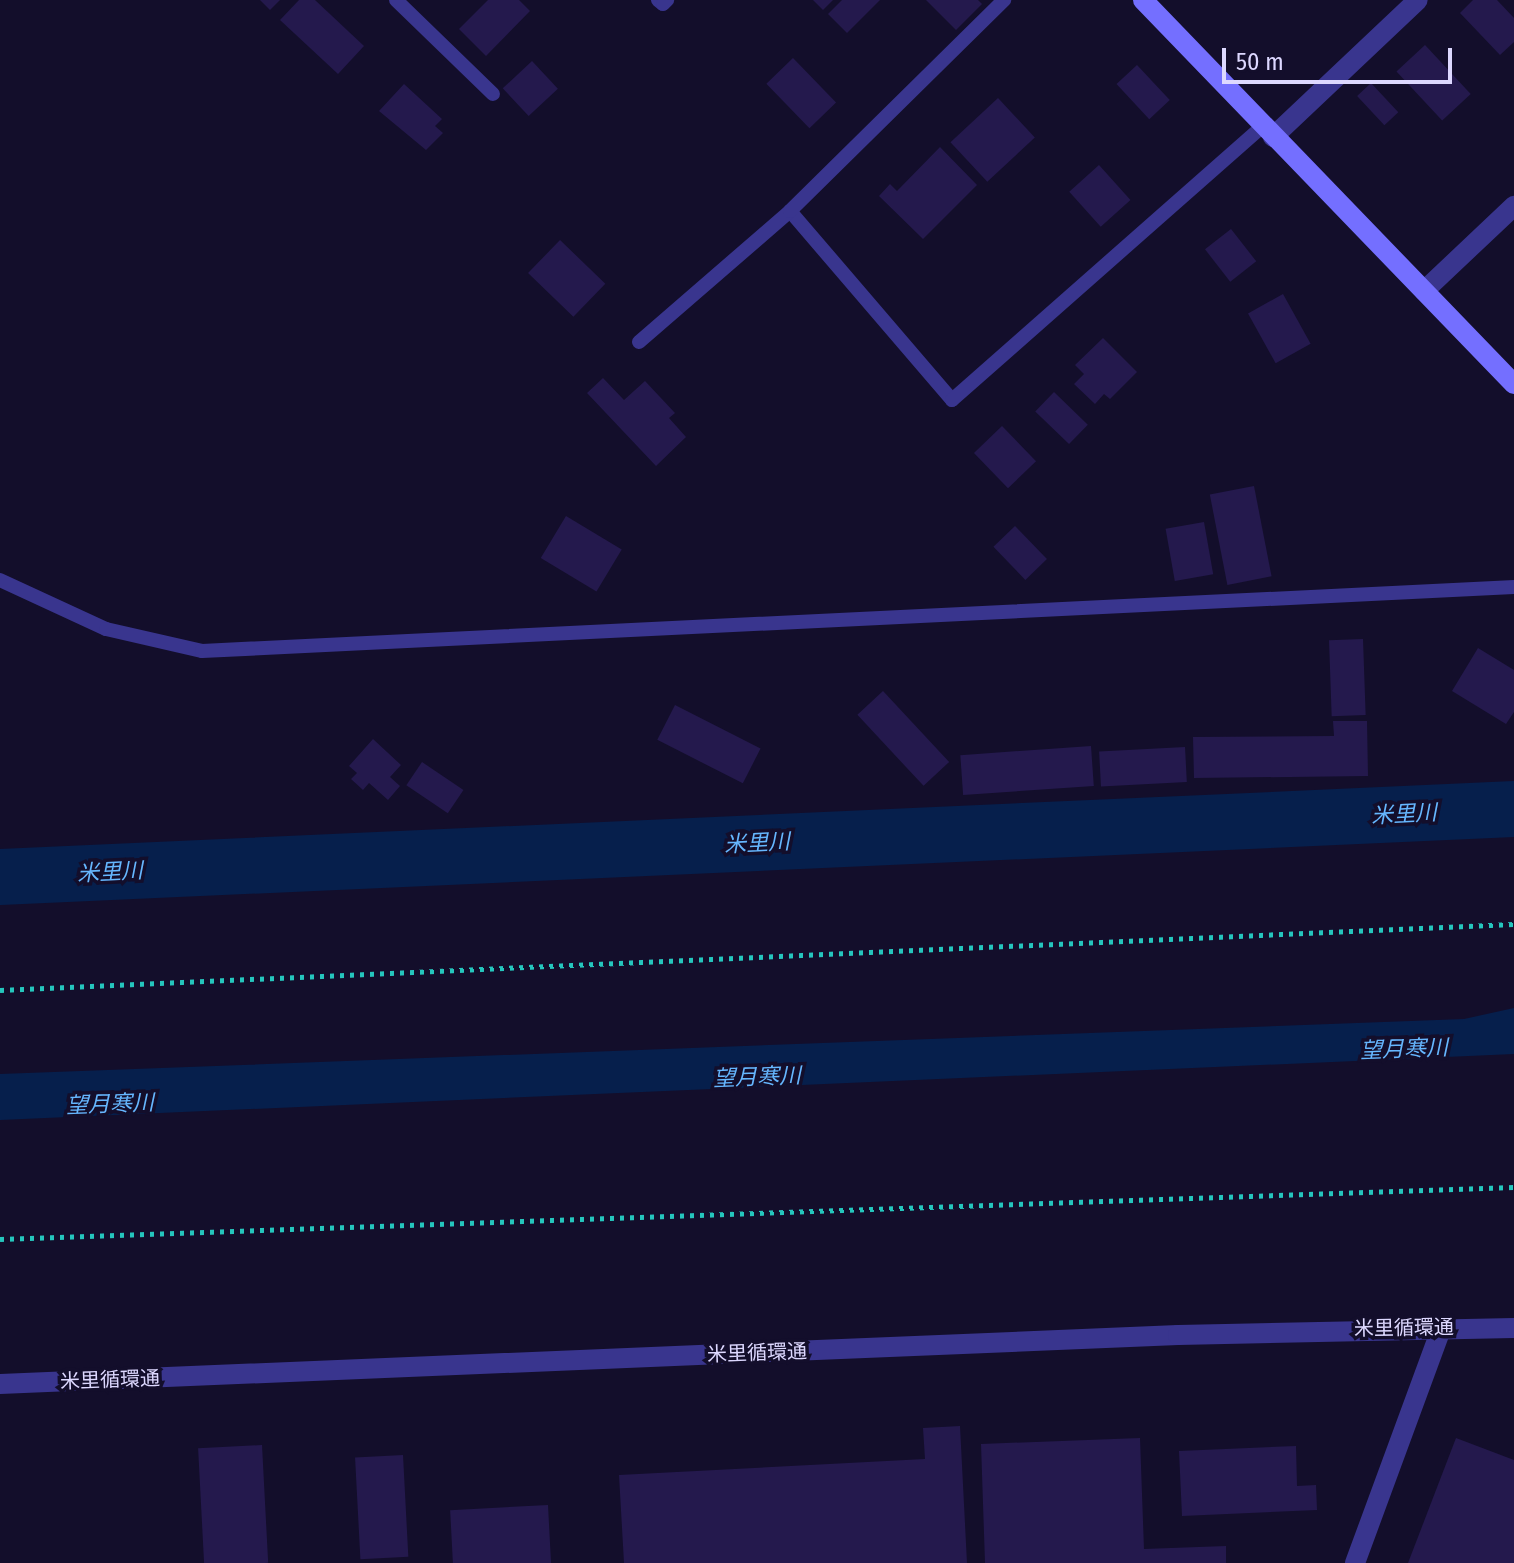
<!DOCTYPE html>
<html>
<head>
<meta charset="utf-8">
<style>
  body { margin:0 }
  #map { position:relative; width:1514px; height:1563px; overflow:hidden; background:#130e2b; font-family:"Fira Sans Condensed","Noto Sans JP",sans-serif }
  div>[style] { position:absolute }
  .water>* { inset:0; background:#061f4c }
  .river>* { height:56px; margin:-28px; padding:0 28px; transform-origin:28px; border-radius:28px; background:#061f4c }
  .building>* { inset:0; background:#24194d; transform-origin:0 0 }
  .path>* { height:5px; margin-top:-2.5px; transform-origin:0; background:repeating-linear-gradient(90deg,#25c6bd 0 4px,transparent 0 10px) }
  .lane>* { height:14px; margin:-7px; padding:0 7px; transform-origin:7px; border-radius:7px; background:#39358e }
  .street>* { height:20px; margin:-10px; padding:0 10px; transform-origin:10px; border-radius:10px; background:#39358e }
  .secondary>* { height:20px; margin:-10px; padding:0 10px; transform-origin:10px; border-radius:10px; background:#746fff }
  span { translate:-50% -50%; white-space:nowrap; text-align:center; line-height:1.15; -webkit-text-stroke:7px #130e2b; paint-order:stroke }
  .street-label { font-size:20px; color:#ddd8ff }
  .water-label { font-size:22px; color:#66b7ff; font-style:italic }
  .scale { position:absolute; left:1222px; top:48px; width:230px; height:36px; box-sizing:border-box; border:4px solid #ddd8ff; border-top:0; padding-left:10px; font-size:24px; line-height:28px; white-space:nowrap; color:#ddd8ff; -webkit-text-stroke:6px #130e2b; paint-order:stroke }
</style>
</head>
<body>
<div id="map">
  <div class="water">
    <i style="clip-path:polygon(1514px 1008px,1514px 1054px,0 1120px,0 1074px,1464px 1019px)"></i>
  </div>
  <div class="river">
    <i style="left:0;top:877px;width:1516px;rotate:-2.57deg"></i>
  </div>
  <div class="building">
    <i style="clip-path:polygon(260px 0,280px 0,270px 10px)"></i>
    <i style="clip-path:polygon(299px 0,315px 0,364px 46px,338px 74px,280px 20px)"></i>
    <i style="clip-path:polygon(488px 0,519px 0,530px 11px,486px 56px,459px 29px)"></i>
    <i style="clip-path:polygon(813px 0,833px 0,823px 10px)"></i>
    <i style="clip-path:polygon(842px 0,880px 0,847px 33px,828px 14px)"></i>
    <i style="clip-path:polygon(926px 0,978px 0,982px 4px,956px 30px)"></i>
    <i style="clip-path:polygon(1473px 0,1497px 0,1514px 18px,1514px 42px,1500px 55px,1460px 13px)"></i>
    <i style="left:1425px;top:45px;width:67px;height:39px;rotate:47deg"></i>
    <i style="left:793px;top:58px;width:62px;height:37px;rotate:46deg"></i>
    <i style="left:532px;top:61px;width:38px;height:40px;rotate:47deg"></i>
    <i style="left:1137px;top:65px;width:48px;height:28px;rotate:47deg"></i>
    <i style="left:1371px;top:83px;width:40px;height:19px;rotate:47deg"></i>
    <i style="clip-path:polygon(404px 84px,442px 119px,435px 126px,443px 133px,426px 150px,379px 111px)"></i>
    <i style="left:998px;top:98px;width:54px;height:65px;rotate:47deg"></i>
    <i style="clip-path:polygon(940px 147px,977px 185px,923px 239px,879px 196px,890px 184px,897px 191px)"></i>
    <i style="left:1099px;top:165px;width:47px;height:40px;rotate:48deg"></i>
    <i style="left:1231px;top:229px;width:41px;height:33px;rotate:52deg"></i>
    <i style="left:560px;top:240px;width:63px;height:46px;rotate:44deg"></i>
    <i style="left:1283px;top:294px;width:57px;height:40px;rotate:61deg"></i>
    <i style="clip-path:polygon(1103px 338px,1137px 372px,1110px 399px,1104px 394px,1095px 404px,1074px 384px,1084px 374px,1075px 365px)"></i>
    <i style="clip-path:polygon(603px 378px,624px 400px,645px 381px,675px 413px,669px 418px,686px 437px,656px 466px,587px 393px)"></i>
    <i style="left:1054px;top:392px;width:47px;height:27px;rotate:44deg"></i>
    <i style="left:1002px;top:426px;width:49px;height:39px;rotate:46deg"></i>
    <i style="left:1254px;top:486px;width:92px;height:45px;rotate:79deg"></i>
    <i style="left:566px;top:516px;width:65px;height:49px;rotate:31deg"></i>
    <i style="left:1204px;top:522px;width:53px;height:39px;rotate:80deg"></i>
    <i style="left:1015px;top:526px;width:46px;height:30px;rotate:46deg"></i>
    <i style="left:1363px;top:639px;width:76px;height:34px;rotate:88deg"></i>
    <i style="clip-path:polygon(1478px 648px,1514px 670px,1514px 712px,1506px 724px,1452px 691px)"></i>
    <i style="left:883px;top:691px;width:97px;height:35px;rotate:47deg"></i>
    <i style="left:675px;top:705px;width:96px;height:39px;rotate:27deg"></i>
    <i style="clip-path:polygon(1333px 721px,1367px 721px,1368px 776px,1194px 778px,1193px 737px,1334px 736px)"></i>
    <i style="clip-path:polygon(373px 739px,401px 765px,390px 777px,400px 786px,388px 800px,369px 783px,363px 790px,351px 779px,357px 773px,349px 766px)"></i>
    <i style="left:1091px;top:746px;width:40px;height:131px;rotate:86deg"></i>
    <i style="left:1185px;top:747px;width:35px;height:86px;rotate:87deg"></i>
    <i style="left:422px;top:762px;width:50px;height:28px;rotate:34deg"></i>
    <i style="clip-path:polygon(960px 1426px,967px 1563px,624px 1563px,619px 1475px,925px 1459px,923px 1428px)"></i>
    <i style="clip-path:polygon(1140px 1438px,1144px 1549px,1226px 1546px,1226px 1563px,985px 1563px,981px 1444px)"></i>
    <i style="clip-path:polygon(1456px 1438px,1514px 1460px,1514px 1563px,1408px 1563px)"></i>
    <i style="left:262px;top:1445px;width:118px;height:64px;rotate:87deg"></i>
    <i style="clip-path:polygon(1296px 1446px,1297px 1486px,1316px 1485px,1317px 1510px,1182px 1516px,1179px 1451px)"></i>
    <i style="left:403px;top:1455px;width:102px;height:48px;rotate:87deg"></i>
    <i style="left:548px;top:1505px;width:58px;height:98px;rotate:87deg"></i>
  </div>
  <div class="path">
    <i style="left:0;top:990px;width:1515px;rotate:-2.5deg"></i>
    <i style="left:0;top:1239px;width:1515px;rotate:-1.97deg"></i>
  </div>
  <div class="lane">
    <i style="left:396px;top:0;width:135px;rotate:44.1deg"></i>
    <i style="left:658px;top:0;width:6px;rotate:39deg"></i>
    <i style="left:663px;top:4px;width:6px;rotate:-45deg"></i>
    <i style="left:790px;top:211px;width:249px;rotate:49.4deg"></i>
    <i style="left:952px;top:400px;width:414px;rotate:-41.4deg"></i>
    <i style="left:639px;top:342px;width:200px;rotate:-40.9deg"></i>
    <i style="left:790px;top:211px;width:301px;rotate:-44.6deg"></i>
    <i style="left:0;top:580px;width:117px;rotate:24.8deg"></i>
    <i style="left:106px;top:629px;width:98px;rotate:12.9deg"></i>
    <i style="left:202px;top:651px;width:1314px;rotate:-2.79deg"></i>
  </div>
  <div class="street">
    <i style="left:1273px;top:137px;width:199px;rotate:-43.4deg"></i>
    <i style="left:1424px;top:291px;width:124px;rotate:-43.4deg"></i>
    <i style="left:0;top:1384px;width:1179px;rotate:-2.38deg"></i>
    <i style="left:1178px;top:1335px;width:336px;rotate:-1.2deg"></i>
    <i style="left:1355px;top:1563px;width:252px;rotate:-69.8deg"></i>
  </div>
  <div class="secondary">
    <i style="left:1143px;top:0;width:534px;rotate:45.99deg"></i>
  </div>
  <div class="street-label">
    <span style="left:1404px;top:1328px;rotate:-1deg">米里循環通</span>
    <span style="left:757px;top:1353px;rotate:-2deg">米里循環通</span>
    <span style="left:110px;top:1380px;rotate:-2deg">米里循環通</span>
  </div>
  <div class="water-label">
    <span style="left:1404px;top:814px;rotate:-3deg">米里川</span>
    <span style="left:757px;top:843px;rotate:-3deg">米里川</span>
    <span style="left:110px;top:872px;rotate:-3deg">米里川</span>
    <span style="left:1404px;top:1049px;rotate:-2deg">望月寒川</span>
    <span style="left:757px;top:1077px;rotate:-2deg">望月寒川</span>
    <span style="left:110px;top:1104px;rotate:-2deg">望月寒川</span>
  </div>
  <div class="scale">50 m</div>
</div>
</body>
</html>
